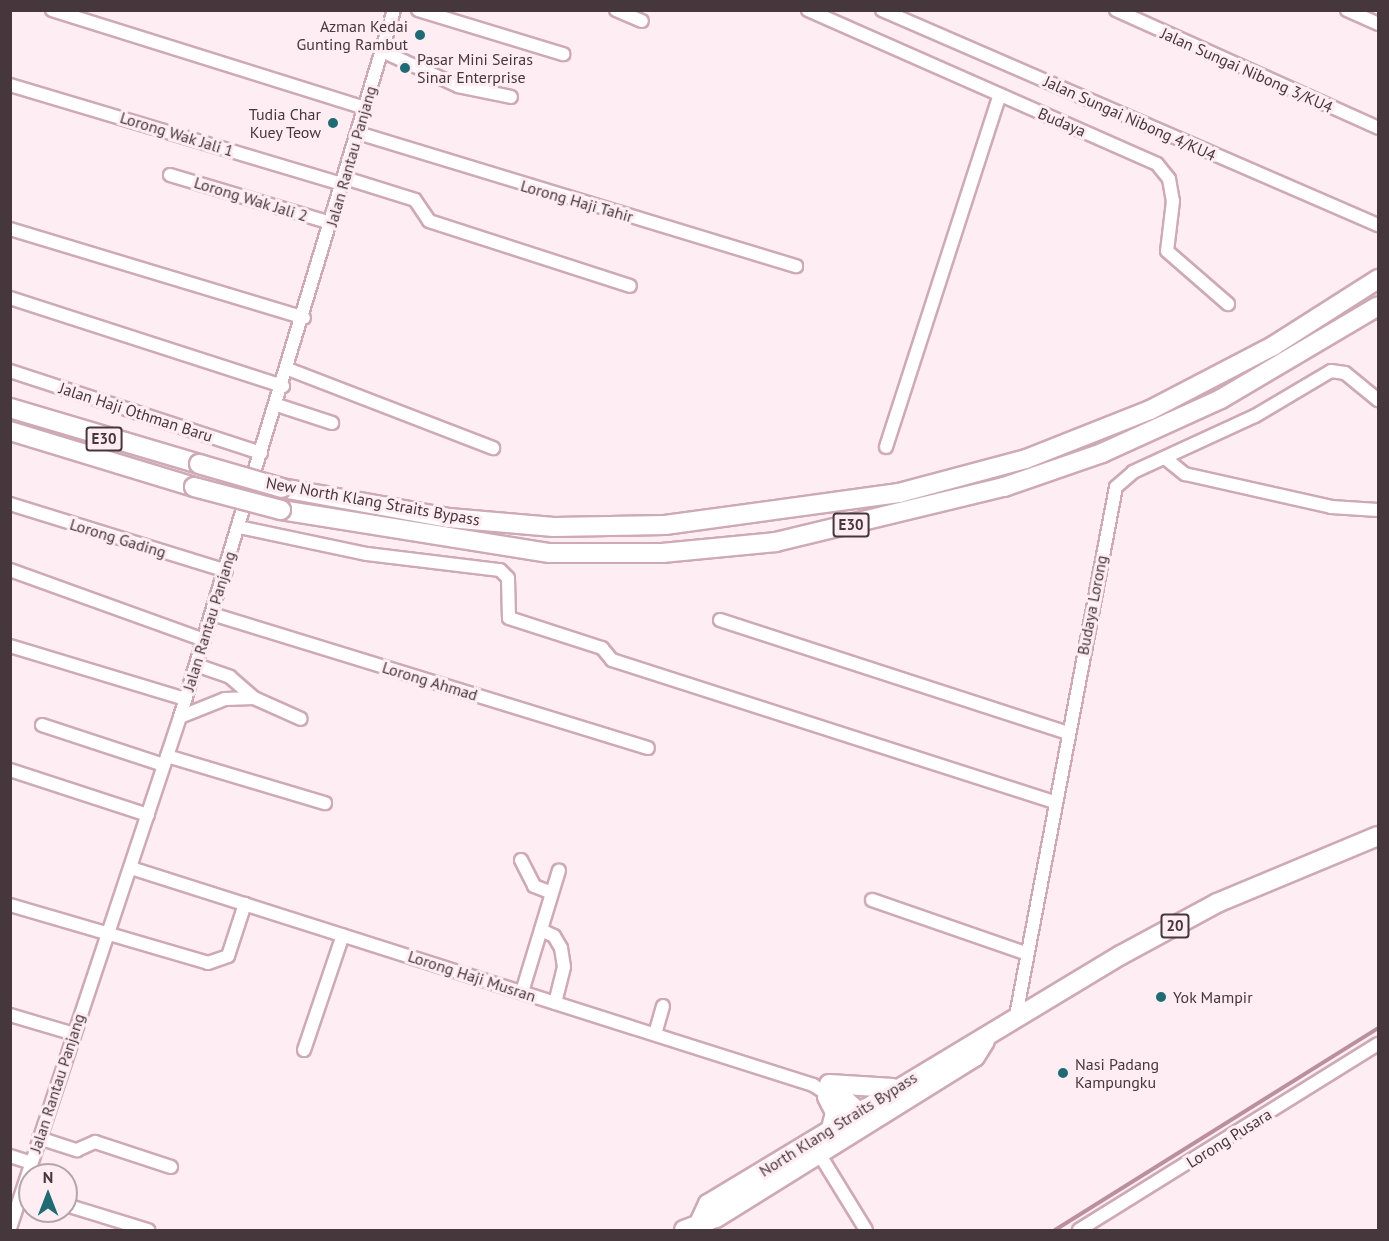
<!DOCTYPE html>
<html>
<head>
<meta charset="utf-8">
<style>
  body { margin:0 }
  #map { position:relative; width:1389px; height:1241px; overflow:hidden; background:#feeef4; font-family:"PT Sans",sans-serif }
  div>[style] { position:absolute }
  .stream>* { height:4px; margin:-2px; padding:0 2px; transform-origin:2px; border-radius:2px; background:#ba909e }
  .roads { filter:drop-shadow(2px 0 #cea9b6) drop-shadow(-2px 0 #cea9b6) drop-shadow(0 2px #cea9b6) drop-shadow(0 -2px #cea9b6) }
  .minor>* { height:12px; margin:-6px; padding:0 6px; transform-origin:6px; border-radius:6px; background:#fff }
  .highway>* { height:18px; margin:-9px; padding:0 9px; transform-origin:9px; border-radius:9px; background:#fff }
  .bridges { filter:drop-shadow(2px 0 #cea9b6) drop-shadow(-2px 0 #cea9b6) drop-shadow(0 2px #cea9b6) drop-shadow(0 -2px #cea9b6) }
  .highway-bridge>* { height:18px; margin:-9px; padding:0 9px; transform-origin:9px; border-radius:9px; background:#fff }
  .dots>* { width:16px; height:16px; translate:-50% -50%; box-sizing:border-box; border:3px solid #feeef4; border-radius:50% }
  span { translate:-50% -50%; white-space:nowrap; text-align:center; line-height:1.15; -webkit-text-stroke:6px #feeef4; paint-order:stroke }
  .shield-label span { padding:2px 4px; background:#feeef4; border:2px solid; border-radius:4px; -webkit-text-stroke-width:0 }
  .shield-label { font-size:15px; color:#46373c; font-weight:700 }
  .poi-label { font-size:16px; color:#46373c }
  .right { translate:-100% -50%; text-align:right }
  .left { translate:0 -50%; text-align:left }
  .street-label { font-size:16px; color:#46373c }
  .frame { position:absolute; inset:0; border:12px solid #46373c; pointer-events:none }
  .north { position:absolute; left:18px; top:1163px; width:60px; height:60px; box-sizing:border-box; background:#feeef4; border:2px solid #b4a5aa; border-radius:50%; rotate:0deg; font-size:16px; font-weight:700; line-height:24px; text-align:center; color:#46373c }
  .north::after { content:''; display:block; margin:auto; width:21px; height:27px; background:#1f6a73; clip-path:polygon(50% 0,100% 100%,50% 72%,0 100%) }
</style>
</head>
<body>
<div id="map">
  <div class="stream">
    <i style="left:1055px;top:1230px;width:381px;rotate:-32deg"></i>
  </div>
  <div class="roads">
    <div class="minor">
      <i style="left:52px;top:10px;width:328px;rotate:17.4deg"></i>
      <i style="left:418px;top:10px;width:152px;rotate:16.9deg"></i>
      <i style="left:616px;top:10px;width:28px;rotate:23deg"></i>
      <i style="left:808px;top:10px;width:381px;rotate:23.8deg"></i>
      <i style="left:1157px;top:164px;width:19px;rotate:51deg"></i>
      <i style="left:1169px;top:179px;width:22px;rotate:80deg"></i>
      <i style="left:1173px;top:201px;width:50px;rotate:96.8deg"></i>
      <i style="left:1167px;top:251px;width:81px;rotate:41deg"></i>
      <i style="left:882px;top:10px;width:541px;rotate:23.44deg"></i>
      <i style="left:1116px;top:10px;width:287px;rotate:24.2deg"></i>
      <i style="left:1347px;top:10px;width:34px;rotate:24deg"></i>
      <i style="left:382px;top:51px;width:84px;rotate:24.7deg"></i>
      <i style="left:458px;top:86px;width:54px;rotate:11.7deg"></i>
      <i style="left:10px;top:85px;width:347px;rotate:16.6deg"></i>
      <i style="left:358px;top:133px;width:458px;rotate:16.9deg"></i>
      <i style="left:170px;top:175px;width:168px;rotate:16.6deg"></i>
      <i style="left:345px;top:178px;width:73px;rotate:17.4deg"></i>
      <i style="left:415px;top:200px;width:25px;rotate:56deg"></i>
      <i style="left:429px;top:221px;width:211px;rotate:17.9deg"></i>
      <i style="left:10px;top:229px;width:307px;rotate:16.8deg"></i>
      <i style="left:10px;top:298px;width:287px;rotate:17.9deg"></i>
      <i style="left:288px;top:369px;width:220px;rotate:21.1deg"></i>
      <i style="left:10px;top:371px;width:264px;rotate:18.1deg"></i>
      <i style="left:277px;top:405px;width:58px;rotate:18.1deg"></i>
      <i style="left:886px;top:447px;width:370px;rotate:-72.1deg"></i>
      <i style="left:1165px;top:458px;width:26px;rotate:39deg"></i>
      <i style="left:1185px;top:474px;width:150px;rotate:12.7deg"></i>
      <i style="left:1331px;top:507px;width:47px;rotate:3.7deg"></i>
      <i style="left:10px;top:504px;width:226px;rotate:17.2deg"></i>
      <i style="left:239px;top:527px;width:131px;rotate:11.9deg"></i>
      <i style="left:367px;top:554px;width:134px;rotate:6.9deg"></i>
      <i style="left:500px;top:570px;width:11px;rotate:45deg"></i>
      <i style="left:508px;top:578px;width:40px;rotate:88.6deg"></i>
      <i style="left:509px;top:618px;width:98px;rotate:17.9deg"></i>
      <i style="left:602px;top:648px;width:16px;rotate:50deg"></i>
      <i style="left:612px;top:660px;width:464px;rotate:17.8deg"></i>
      <i style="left:10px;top:570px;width:206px;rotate:19.8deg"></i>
      <i style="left:212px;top:614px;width:456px;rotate:17.1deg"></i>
      <i style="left:720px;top:620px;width:365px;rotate:18deg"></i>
      <i style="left:10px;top:646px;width:183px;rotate:16.8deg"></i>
      <i style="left:196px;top:665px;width:36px;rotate:19deg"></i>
      <i style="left:230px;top:677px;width:32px;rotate:41deg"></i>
      <i style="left:254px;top:698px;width:51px;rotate:24.1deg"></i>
      <i style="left:180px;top:717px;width:48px;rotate:-21.8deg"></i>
      <i style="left:225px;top:699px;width:29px;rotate:-2deg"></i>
      <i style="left:42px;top:725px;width:128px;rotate:18.2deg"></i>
      <i style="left:167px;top:756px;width:165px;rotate:16.6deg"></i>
      <i style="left:10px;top:770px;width:145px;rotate:18.1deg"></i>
      <i style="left:521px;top:860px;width:29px;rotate:63deg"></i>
      <i style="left:534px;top:886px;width:19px;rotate:21deg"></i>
      <i style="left:131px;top:868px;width:716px;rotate:17.65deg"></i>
      <i style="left:813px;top:1085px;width:41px;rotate:32.2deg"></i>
      <i style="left:848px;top:1107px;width:18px;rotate:56deg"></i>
      <i style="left:872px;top:900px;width:162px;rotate:19.1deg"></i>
      <i style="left:10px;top:905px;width:206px;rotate:16.3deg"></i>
      <i style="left:208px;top:963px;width:21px;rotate:-19deg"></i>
      <i style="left:228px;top:956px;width:55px;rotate:-71.9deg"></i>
      <i style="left:541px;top:930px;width:14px;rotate:25deg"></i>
      <i style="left:554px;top:936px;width:14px;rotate:60deg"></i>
      <i style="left:561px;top:948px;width:19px;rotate:81deg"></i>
      <i style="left:564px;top:967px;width:37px;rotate:104deg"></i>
      <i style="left:522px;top:992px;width:127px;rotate:-73.1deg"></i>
      <i style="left:10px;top:1015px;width:67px;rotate:16.5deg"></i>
      <i style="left:1015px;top:1021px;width:543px;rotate:-79.29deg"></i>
      <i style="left:1116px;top:487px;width:23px;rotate:-41deg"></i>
      <i style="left:1133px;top:472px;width:134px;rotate:-24.7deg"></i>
      <i style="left:1255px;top:416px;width:88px;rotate:-30.6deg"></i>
      <i style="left:1331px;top:371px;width:14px;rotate:8deg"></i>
      <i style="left:1345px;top:373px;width:43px;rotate:39.3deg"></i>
      <i style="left:655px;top:1034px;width:29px;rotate:-74deg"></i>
      <i style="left:304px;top:1050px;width:121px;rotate:-71.3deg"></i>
      <i style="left:835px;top:1087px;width:44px;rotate:41.3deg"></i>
      <i style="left:39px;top:1138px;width:40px;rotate:18deg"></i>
      <i style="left:77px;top:1150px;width:20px;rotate:-24deg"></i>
      <i style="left:95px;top:1142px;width:80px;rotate:18.2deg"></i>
      <i style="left:815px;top:1147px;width:97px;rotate:58.4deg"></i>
      <i style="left:10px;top:1156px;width:22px;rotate:18deg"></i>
      <i style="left:66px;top:1205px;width:86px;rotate:17deg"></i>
      <i style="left:10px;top:1228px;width:539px;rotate:-71.6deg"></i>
      <i style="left:180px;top:717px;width:739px;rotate:-73.16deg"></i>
      <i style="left:1079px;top:1230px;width:352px;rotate:-31.9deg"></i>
    </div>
    <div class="highway">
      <i style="left:10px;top:408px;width:197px;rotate:16.5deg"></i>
      <i style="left:10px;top:431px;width:192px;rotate:16.9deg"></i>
      <i style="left:282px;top:488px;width:170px;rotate:10.2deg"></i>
      <i style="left:449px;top:518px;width:105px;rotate:4.9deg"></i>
      <i style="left:554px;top:527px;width:111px;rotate:-1deg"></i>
      <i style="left:665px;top:525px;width:236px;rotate:-7.8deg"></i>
      <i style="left:899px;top:493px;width:131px;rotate:-15deg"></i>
      <i style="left:1026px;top:459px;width:133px;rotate:-21.6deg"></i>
      <i style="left:1150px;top:410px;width:139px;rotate:-27.5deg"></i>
      <i style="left:1273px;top:346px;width:125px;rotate:-32.5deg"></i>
      <i style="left:281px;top:510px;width:272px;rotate:9.1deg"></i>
      <i style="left:550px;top:553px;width:112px"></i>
      <i style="left:662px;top:553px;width:115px;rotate:-5.5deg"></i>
      <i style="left:776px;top:542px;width:235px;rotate:-13.6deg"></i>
      <i style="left:1004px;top:487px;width:104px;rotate:-19.1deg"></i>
      <i style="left:1102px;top:453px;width:131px;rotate:-24.4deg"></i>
      <i style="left:1221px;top:399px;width:182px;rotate:-30.6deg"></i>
      <i style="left:829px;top:1084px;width:64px;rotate:3.6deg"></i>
      <i style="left:827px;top:1097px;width:18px;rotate:63deg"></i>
      <i style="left:835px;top:1113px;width:16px;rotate:105deg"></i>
      <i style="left:700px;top:1221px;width:19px;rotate:-65deg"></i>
      <i style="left:708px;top:1204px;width:482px;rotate:-31.1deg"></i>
      <i style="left:1121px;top:955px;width:109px;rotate:-28.4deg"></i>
      <i style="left:1217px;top:903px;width:174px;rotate:-22.6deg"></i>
      <i style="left:684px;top:1230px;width:34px;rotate:-21deg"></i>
      <i style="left:716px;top:1218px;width:305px;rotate:-31.9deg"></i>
      <i style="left:975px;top:1057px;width:19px;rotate:-58deg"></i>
    </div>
  </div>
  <div class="bridges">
    <div class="highway-bridge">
      <i style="left:199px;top:464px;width:86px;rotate:16.1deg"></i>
      <i style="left:194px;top:487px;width:90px;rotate:14.8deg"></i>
    </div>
  </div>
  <div class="dots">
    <i style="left:420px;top:35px;background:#1f6a73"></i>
    <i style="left:405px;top:68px;background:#1f6a73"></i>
    <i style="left:333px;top:123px;background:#1f6a73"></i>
    <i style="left:1161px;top:997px;background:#1f6a73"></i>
    <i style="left:1063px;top:1073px;background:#1f6a73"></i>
  </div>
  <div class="shield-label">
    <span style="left:104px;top:439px">E30</span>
    <span style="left:851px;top:525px">E30</span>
    <span style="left:1175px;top:926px">20</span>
  </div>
  <div class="poi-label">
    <span class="right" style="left:408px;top:35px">Azman Kedai<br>Gunting Rambut</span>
    <span class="left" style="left:417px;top:68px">Pasar Mini Seiras<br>Sinar Enterprise</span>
    <span class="right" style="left:321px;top:123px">Tudia Char<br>Kuey Teow</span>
    <span class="left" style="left:1173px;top:997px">Yok Mampir</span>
    <span class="left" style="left:1075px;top:1073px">Nasi Padang<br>Kampungku</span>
  </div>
  <div class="street-label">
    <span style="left:1247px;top:70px;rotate:24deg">Jalan Sungai Nibong 3/KU4</span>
    <span style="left:1130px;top:118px;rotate:24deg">Jalan Sungai Nibong 4/KU4</span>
    <span style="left:1062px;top:122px;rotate:23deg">Budaya</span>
    <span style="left:177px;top:134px;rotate:17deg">Lorong Wak Jali 1</span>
    <span style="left:351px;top:156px;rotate:-74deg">Jalan Rantau Panjang</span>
    <span style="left:251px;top:199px;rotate:17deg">Lorong Wak Jali 2</span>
    <span style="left:577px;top:201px;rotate:16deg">Lorong Haji Tahir</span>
    <span style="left:136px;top:412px;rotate:18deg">Jalan Haji Othman Baru</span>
    <span style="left:373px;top:501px;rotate:10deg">New North Klang Straits Bypass</span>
    <span style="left:118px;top:538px;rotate:17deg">Lorong Gading</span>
    <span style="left:1092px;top:605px;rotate:-79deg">Budaya Lorong</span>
    <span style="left:209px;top:621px;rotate:-73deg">Jalan Rantau Panjang</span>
    <span style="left:430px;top:681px;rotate:17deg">Lorong Ahmad</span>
    <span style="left:472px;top:976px;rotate:18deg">Lorong Haji Musran</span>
    <span style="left:57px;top:1083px;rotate:-72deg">Jalan Rantau Panjang</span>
    <span style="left:838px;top:1124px;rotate:-32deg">North Klang Straits Bypass</span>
    <span style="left:1229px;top:1138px;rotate:-32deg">Lorong Pusara</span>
  </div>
  <div class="frame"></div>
  <div class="north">N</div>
</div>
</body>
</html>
